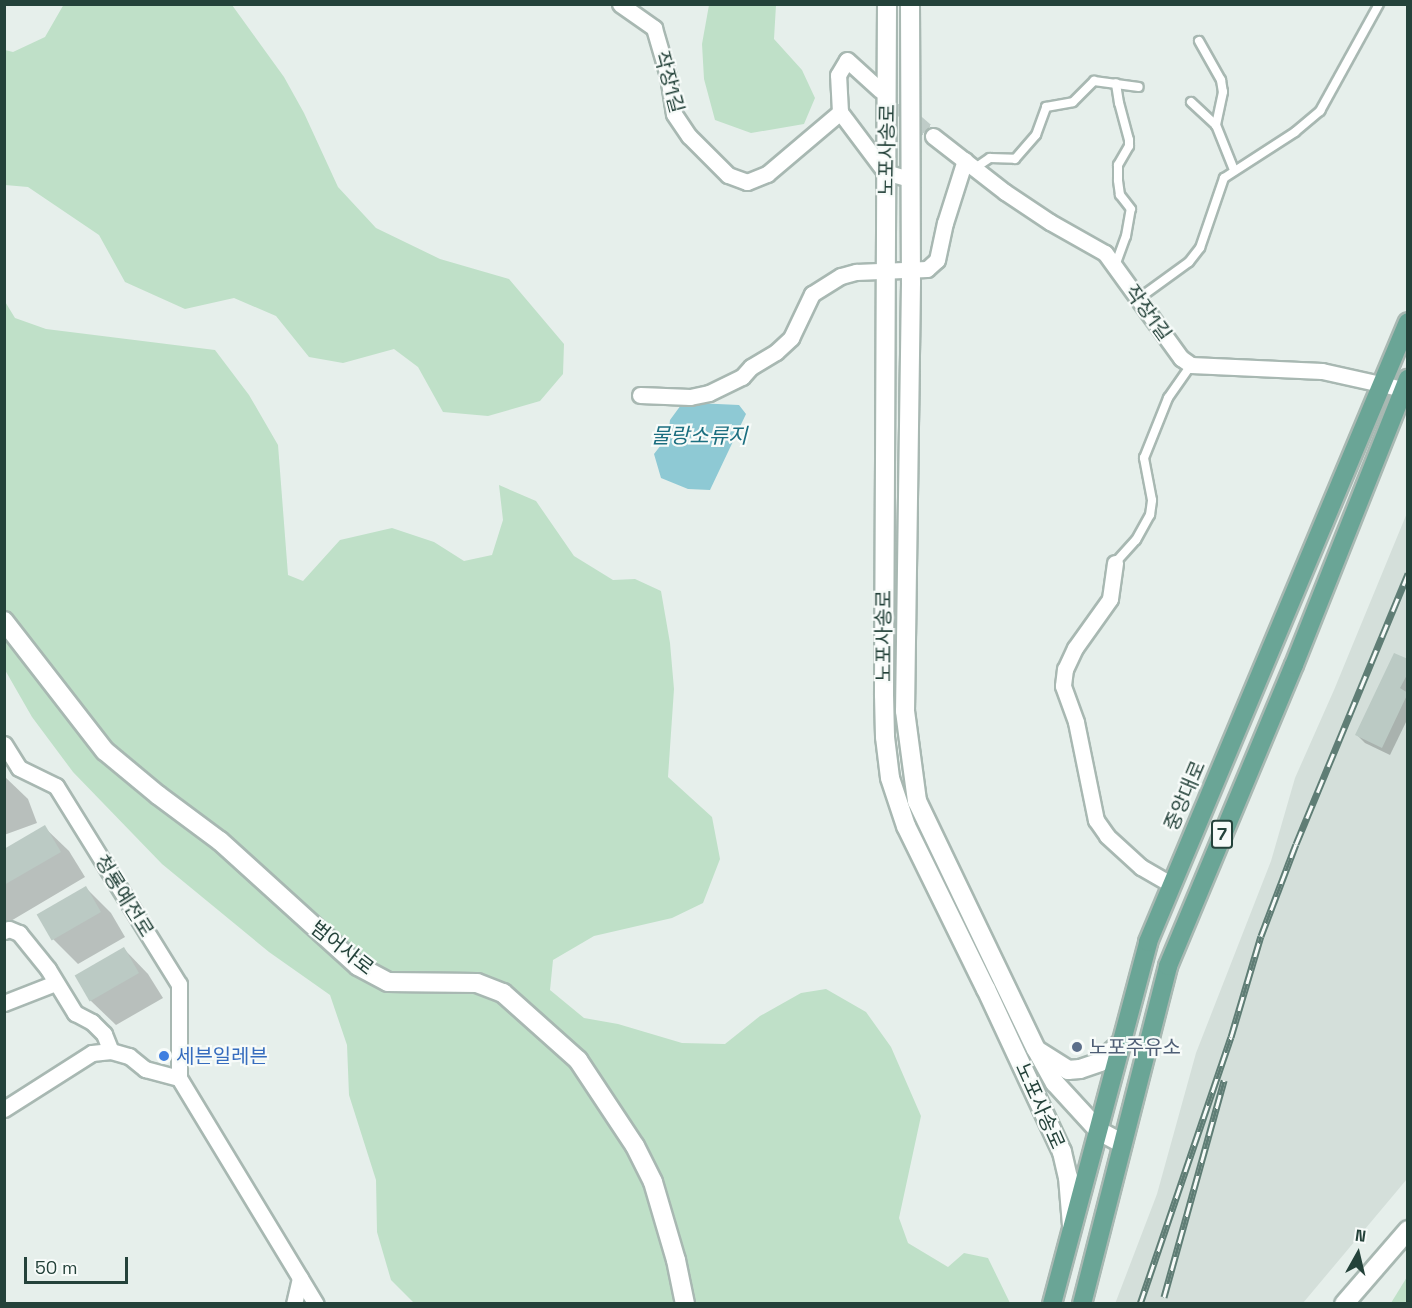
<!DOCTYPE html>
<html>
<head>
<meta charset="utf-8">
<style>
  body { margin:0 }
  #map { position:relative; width:1412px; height:1308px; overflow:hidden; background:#e6efeb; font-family:"Space Grotesk","Noto Sans KR",sans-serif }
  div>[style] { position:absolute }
  .built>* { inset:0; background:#d4dfda }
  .green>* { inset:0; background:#bfe0c8 }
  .water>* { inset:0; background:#8ec9d4 }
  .shadow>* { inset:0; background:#0003 }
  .building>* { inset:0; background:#bbcac4; transform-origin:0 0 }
  .street-tunnel>* { height:15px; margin-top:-7.5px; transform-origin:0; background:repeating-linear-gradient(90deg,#bfccc8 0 15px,transparent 0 23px) }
  .roads { filter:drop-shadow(2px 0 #a8b8b2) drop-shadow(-2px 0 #a8b8b2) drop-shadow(0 2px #a8b8b2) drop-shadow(0 -2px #a8b8b2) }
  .lane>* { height:8px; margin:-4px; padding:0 4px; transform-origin:4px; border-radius:4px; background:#fff }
  .street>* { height:15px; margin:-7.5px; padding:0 7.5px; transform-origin:7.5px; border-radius:7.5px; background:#fff }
  .secondary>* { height:18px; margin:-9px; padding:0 9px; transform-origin:9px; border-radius:9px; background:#fff }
  .primary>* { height:18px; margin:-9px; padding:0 9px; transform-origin:9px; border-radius:9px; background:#6aa596 }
  .rail>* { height:7px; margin-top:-3.5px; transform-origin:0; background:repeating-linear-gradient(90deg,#f7fbf9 0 14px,#5f7d75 0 28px); box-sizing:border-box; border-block:2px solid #5f7d75 }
  .dots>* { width:16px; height:16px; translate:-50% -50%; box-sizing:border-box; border:3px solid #f7fbf9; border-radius:50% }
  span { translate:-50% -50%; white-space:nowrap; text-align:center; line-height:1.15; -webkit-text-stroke:4.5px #f7fbf9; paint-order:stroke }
  .shield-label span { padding:2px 4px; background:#f7fbf9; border:2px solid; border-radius:4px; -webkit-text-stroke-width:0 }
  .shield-label { font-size:18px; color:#24423a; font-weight:700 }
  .street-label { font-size:20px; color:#24423a }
  .service-label { font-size:20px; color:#4e5e75 }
  .left { translate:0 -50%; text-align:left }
  .shop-label { font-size:20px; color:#366cbe }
  .water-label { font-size:21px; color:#1c6f80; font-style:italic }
  .frame { position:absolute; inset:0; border:6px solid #24423a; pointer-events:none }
  .north { position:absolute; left:1328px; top:1224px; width:60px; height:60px; -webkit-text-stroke:4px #f7fbf9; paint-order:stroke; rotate:8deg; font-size:16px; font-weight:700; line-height:24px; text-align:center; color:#24423a }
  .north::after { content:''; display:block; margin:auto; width:21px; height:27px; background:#24423a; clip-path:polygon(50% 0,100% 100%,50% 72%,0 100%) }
  .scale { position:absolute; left:24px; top:1257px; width:104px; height:27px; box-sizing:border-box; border:3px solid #24423a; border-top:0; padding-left:8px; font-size:18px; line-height:21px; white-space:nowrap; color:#24423a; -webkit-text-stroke:4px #f7fbf9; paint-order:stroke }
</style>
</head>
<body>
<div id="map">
  <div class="built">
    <i style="clip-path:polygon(1407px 513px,1407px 1179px,1303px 1303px,1115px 1304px,1157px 1194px,1196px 1053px,1271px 861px,1295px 778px,1334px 690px)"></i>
  </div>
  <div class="green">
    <i style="clip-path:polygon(64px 4px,232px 5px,284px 77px,304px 113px,338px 187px,376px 228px,440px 259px,509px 279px,564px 344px,563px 374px,540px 401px,488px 416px,443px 412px,418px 367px,394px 349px,343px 363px,309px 357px,276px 316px,234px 298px,185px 309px,125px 282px,99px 235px,28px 187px,5px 185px,5px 50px,13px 52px,45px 37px)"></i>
    <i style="clip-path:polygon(709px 5px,776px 5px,774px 39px,802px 70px,815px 98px,804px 124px,751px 133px,715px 120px,704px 79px,702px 44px)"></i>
    <i style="clip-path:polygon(4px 300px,15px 318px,46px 329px,215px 350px,249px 395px,278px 445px,288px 575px,303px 581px,340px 540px,392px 528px,434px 542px,464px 561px,492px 555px,503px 520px,499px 485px,536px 501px,574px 556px,613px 580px,635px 579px,661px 591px,670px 643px,674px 689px,668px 777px,712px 817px,720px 859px,703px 903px,672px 918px,594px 936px,553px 960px,550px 990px,584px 1018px,618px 1024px,682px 1043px,725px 1044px,760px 1016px,801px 993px,826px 989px,866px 1012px,891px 1047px,921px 1116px,899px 1218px,908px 1243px,948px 1267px,964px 1253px,988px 1258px,1010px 1303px,415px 1304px,391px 1280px,377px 1232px,376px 1180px,349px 1095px,347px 1045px,330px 995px,269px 952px,162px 864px,73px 772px,32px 717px,5px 670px)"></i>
    <i style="clip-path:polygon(1407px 1277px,1407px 1303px,1391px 1303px)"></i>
  </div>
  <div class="water">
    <i style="clip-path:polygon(696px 403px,739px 405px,746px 414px,710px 490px,688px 489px,661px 478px,654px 454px,668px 436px,670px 420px,681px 405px)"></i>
  </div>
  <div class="shadow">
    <i style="clip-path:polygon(1408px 661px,1408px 718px,1390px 755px,1365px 743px,1357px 735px)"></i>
    <i style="clip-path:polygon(4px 776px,28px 799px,37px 823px,4px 835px)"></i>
    <i style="clip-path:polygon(44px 827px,69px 851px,85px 877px,4px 925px,4px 850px)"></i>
    <i style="clip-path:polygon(86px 888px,111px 913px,125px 937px,78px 964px,53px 939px)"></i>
    <i style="clip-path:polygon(124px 949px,148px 974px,163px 998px,116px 1025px,91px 1001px,77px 977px)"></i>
  </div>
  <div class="building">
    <i style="clip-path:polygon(1394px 653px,1408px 659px,1408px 673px,1400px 688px,1408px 693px,1382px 748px,1355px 735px)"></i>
    <i style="clip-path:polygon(45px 825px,61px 852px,4px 885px,4px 849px)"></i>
    <i style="left:86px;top:886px;width:30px;height:57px;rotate:60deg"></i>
    <i style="left:124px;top:947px;width:30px;height:57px;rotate:60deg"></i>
  </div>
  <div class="street-tunnel">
    <i style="left:880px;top:90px;width:70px;rotate:41deg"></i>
  </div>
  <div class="roads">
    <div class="lane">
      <i style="left:1199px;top:41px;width:45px;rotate:60.6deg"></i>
      <i style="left:1221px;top:80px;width:12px;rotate:81deg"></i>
      <i style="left:1223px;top:92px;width:34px;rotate:102deg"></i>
      <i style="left:1191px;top:102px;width:34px;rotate:43deg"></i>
      <i style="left:1216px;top:125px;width:48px;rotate:68.2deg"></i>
      <i style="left:975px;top:168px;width:18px;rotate:-34deg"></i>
      <i style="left:990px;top:158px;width:25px;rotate:2deg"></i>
      <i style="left:1015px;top:159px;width:32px;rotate:-49deg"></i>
      <i style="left:1036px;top:135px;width:30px;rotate:-70deg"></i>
      <i style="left:1046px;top:107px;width:27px;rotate:-10deg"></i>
      <i style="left:1073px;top:102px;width:30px;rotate:-45deg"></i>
      <i style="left:1094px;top:81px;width:45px;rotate:7.6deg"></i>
      <i style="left:1115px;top:266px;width:32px;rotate:-70deg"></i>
      <i style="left:1126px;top:236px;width:27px;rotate:-80deg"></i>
      <i style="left:1131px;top:209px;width:18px;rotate:-128deg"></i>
      <i style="left:1120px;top:195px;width:15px;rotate:-98deg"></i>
      <i style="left:1118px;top:180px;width:15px;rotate:-90deg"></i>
      <i style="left:1118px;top:165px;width:22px;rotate:-60deg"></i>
      <i style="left:1129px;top:146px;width:6px;rotate:-90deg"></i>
      <i style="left:1129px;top:140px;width:38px;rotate:-105deg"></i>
      <i style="left:1119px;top:103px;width:20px;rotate:-99deg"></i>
      <i style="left:1138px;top:299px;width:63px;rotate:-36deg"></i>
      <i style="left:1189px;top:262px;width:18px;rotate:-52deg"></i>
      <i style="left:1200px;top:248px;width:74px;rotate:-71.1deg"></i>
      <i style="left:1224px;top:178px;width:85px;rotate:-32.9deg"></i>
      <i style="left:1295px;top:132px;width:33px;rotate:-40deg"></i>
      <i style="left:1320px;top:111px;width:122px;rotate:-61.1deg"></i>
      <i style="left:1115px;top:563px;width:31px;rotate:-48deg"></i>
      <i style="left:1136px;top:540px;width:29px;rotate:-61deg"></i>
      <i style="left:1150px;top:515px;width:15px;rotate:-82deg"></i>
      <i style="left:1152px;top:500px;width:43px;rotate:-100.8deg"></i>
      <i style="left:1144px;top:458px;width:65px;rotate:-68.2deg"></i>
      <i style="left:1168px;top:398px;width:40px;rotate:-55.1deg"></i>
    </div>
    <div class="street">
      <i style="left:620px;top:4px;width:42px;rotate:35.2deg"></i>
      <i style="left:654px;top:28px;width:50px;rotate:73.7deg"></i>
      <i style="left:668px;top:76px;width:38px;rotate:81deg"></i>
      <i style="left:674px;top:114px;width:27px;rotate:56deg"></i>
      <i style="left:689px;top:136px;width:55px;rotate:45deg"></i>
      <i style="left:728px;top:175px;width:20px;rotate:20deg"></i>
      <i style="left:747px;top:182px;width:22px;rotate:-22deg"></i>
      <i style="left:767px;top:174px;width:96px;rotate:-40.3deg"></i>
      <i style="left:840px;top:112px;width:75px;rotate:53.1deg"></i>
      <i style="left:885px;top:172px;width:25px;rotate:16deg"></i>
      <i style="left:840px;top:112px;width:37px;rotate:-93deg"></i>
      <i style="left:838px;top:75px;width:17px;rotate:-59deg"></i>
      <i style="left:847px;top:60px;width:45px;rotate:42.3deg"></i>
      <i style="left:933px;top:136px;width:91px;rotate:37.9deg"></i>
      <i style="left:1005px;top:192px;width:54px;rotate:33.7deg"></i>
      <i style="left:1050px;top:222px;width:63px;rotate:29.4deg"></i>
      <i style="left:1105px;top:253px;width:130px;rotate:54.1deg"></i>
      <i style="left:1181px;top:358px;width:12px;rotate:35deg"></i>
      <i style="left:1191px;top:365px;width:131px;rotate:2.6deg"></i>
      <i style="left:1322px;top:371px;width:83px;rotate:12.5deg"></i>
      <i style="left:640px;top:395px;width:50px;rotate:2.3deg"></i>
      <i style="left:690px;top:397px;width:19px;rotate:-12deg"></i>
      <i style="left:709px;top:393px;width:37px;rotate:-26deg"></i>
      <i style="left:742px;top:377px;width:13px;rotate:-48deg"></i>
      <i style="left:751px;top:367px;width:29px;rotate:-31deg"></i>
      <i style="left:776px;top:352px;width:21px;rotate:-43deg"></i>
      <i style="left:791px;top:338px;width:49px;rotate:-64.5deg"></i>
      <i style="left:812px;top:294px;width:34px;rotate:-32deg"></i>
      <i style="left:841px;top:276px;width:16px;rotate:-15deg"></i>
      <i style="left:856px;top:272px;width:71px;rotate:-2.4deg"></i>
      <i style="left:927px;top:269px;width:13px;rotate:-42deg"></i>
      <i style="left:937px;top:260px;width:38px;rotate:-78deg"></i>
      <i style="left:945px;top:223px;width:66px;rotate:-72.4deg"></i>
      <i style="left:1115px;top:563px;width:36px;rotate:98deg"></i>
      <i style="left:1110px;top:599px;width:60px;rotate:125.5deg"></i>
      <i style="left:1075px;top:648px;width:23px;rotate:115deg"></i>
      <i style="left:1065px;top:669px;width:17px;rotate:97deg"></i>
      <i style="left:1063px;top:686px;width:38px;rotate:70deg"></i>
      <i style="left:1076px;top:722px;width:100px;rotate:78.5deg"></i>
      <i style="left:1096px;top:820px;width:19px;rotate:55deg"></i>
      <i style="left:1107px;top:836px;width:46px;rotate:42.4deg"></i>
      <i style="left:1141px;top:867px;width:34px;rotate:30deg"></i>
      <i style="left:4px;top:744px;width:28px;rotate:58deg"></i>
      <i style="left:19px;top:768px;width:41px;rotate:25.9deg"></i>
      <i style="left:56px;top:786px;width:233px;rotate:58.2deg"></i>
      <i style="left:179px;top:984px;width:94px;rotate:90deg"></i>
      <i style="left:179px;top:1078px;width:264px;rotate:58.8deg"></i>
      <i style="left:4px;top:931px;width:5px;rotate:-22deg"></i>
      <i style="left:9px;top:929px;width:11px;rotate:22deg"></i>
      <i style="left:19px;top:933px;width:46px;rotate:51.1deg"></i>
      <i style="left:48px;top:969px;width:52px;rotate:58.5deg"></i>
      <i style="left:75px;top:1013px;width:19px;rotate:28deg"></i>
      <i style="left:92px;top:1022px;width:17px;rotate:45deg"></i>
      <i style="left:104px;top:1034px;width:18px;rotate:68deg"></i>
      <i style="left:4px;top:1003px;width:55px;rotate:-21.4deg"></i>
      <i style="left:4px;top:1109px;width:104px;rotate:-32.5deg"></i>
      <i style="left:92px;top:1053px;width:19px;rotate:-6deg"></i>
      <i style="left:111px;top:1051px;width:19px;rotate:16deg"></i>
      <i style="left:129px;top:1056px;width:21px;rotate:39deg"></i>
      <i style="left:145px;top:1069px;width:35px;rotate:15deg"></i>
      <i style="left:294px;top:1304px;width:27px;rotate:-77deg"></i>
    </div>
    <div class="secondary">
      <i style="left:887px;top:4px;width:691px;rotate:90.25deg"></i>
      <i style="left:884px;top:695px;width:42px;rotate:88.6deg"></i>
      <i style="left:885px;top:737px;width:41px;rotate:83deg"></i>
      <i style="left:890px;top:778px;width:51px;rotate:71.6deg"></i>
      <i style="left:906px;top:826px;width:182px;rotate:63.9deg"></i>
      <i style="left:986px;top:989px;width:180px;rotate:65deg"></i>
      <i style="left:1062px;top:1152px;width:26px;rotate:77deg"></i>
      <i style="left:1068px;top:1177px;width:49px;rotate:85.3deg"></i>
      <i style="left:910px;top:4px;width:279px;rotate:89.8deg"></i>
      <i style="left:911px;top:283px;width:428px;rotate:90.8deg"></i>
      <i style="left:905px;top:711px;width:91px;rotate:82.4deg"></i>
      <i style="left:917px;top:801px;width:275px;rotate:64.4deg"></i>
      <i style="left:1036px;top:1049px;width:39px;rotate:61deg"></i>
      <i style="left:1055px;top:1083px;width:65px;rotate:47.5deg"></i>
      <i style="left:1099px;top:1131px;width:26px;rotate:28deg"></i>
      <i style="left:4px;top:621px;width:165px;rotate:52.2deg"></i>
      <i style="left:105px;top:751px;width:69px;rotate:39.7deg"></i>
      <i style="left:158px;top:795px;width:77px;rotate:36.6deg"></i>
      <i style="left:220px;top:841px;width:186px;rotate:42.2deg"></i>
      <i style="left:358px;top:966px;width:34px;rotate:28deg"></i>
      <i style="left:388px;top:982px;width:89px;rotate:0.6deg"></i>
      <i style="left:477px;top:983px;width:28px;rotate:21deg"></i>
      <i style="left:503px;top:993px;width:101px;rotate:41.8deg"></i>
      <i style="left:578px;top:1060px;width:103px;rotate:56.5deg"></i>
      <i style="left:635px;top:1146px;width:40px;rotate:63.4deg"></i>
      <i style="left:653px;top:1182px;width:81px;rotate:73.6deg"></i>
      <i style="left:676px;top:1260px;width:45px;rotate:78.4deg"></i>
      <i style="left:1038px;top:1051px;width:36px;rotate:32deg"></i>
      <i style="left:1068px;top:1070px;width:12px;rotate:-5deg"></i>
      <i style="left:1080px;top:1069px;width:21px;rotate:-19deg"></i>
      <i style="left:1100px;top:1062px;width:28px;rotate:-42deg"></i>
      <i style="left:1344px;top:1304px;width:98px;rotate:-49.1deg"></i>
    </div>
    <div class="primary">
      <i style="left:1052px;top:1304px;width:375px;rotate:-75.1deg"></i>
      <i style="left:1148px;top:942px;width:672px;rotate:-67.25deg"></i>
      <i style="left:1082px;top:1304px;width:349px;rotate:-75.7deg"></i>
      <i style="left:1168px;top:966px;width:326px;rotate:-67.3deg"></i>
      <i style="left:1294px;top:665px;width:308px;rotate:-68.3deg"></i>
    </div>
  </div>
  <div class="rail">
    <i style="left:1164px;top:1297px;width:225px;rotate:-74.5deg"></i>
    <i style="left:1140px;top:1304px;width:282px;rotate:-71.2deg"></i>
    <i style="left:1231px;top:1037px;width:105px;rotate:-73.5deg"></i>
    <i style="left:1261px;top:936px;width:98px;rotate:-69.2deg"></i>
    <i style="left:1296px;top:844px;width:293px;rotate:-67.5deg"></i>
  </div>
  <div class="dots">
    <i style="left:1077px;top:1047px;background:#5c6f8a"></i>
    <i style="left:164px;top:1056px;background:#3f7fe0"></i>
  </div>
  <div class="shield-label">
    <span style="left:1222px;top:834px">7</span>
  </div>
  <div class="street-label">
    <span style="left:669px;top:82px;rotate:75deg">작장1길</span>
    <span style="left:887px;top:150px;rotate:-89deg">노포사송로</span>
    <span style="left:1148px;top:313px;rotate:54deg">작장1길</span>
    <span style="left:884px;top:636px;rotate:-90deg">노포사송로</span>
    <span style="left:1185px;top:796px;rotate:-67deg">중앙대로</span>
    <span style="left:124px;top:896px;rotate:58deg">청룡예전로</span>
    <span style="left:342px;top:948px;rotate:38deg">범어사로</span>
    <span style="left:1040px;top:1106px;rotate:66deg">노포사송로</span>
  </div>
  <div class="service-label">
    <span class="left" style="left:1089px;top:1047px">노포주유소</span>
  </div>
  <div class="shop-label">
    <span class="left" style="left:176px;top:1056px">세븐일레븐</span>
  </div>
  <div class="water-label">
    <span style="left:699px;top:436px">물랑소류지</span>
  </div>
  <div class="frame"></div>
  <div class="north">N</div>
  <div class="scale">50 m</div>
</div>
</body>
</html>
